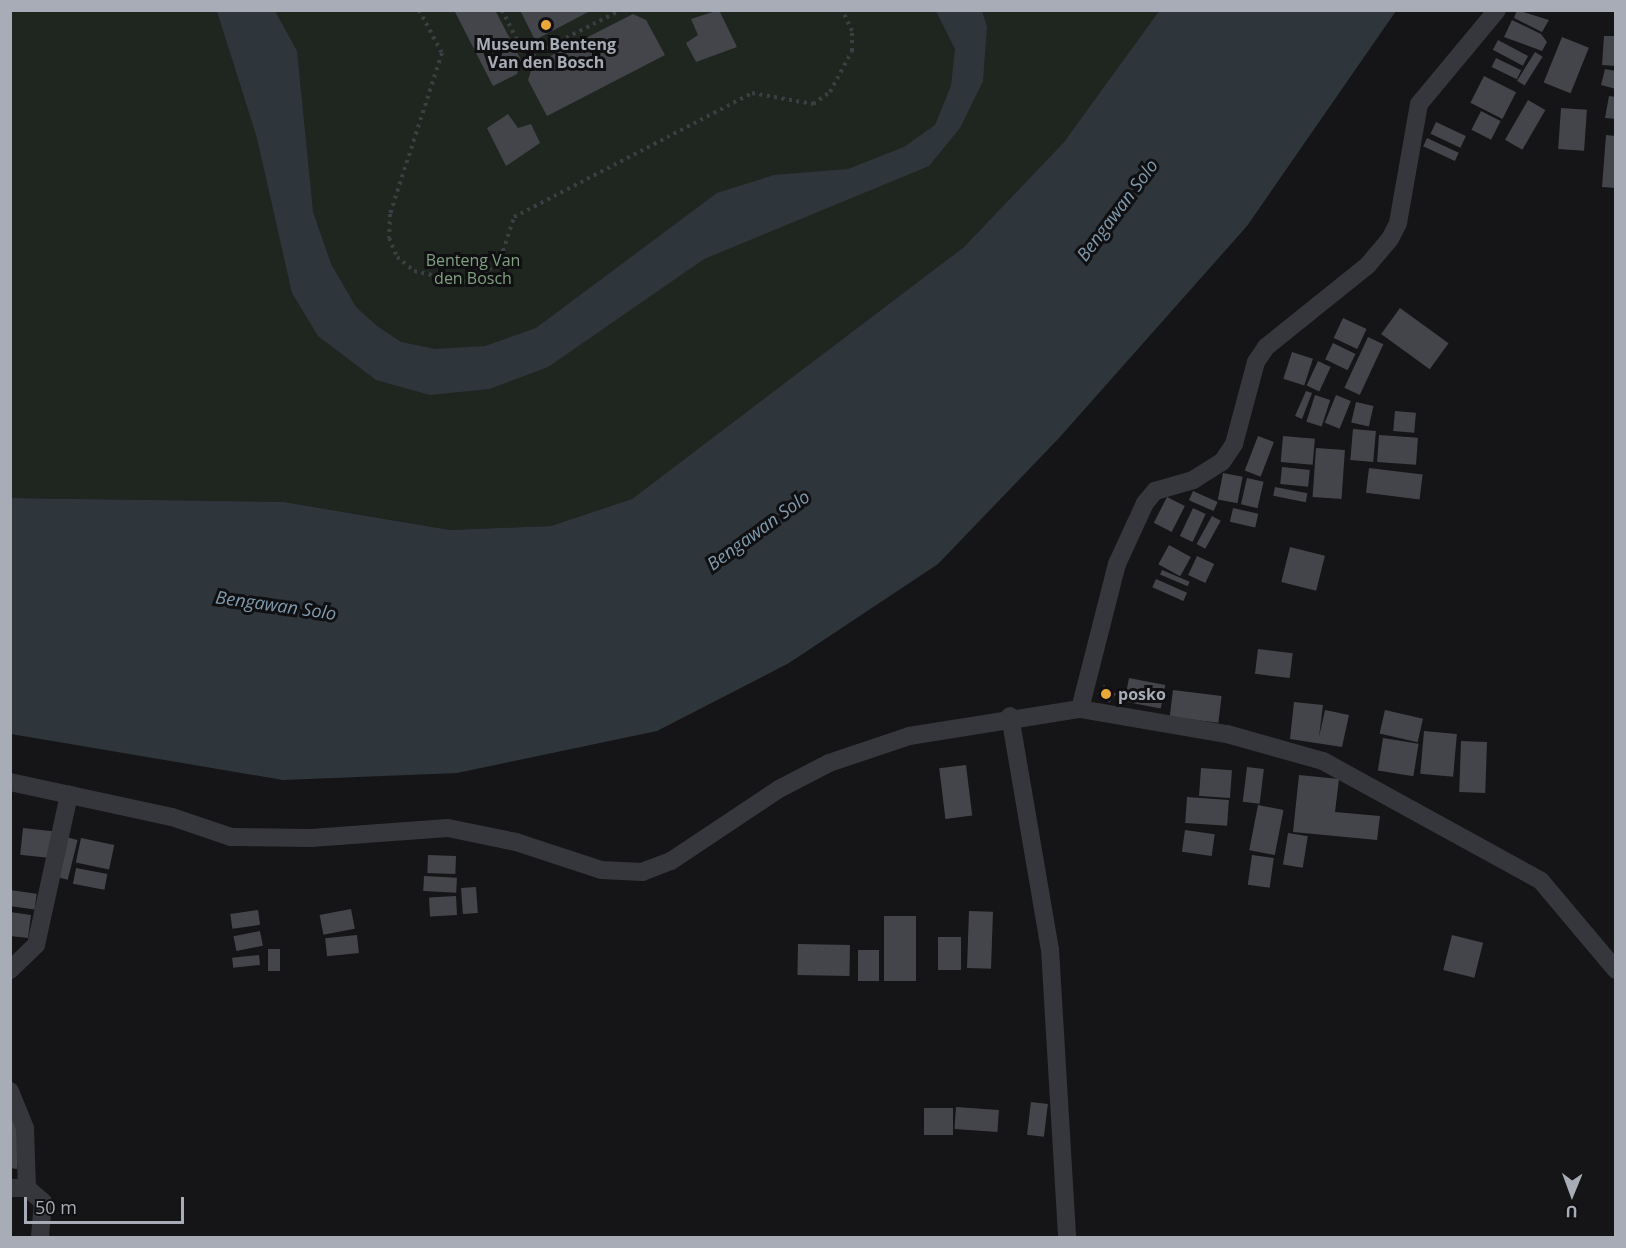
<!DOCTYPE html>
<html>
<head>
<meta charset="utf-8">
<style>
  body { margin:0 }
  #map { position:relative; width:1626px; height:1248px; overflow:hidden; background:#151517; font-family:"Open Sans",sans-serif }
  div>[style] { position:absolute }
  .green>* { inset:0; background:#1f2620 }
  .water>* { inset:0; background:#2e363c }
  .building>* { inset:0; background:#44454a; transform-origin:0 0 }
  .path>* { height:4px; margin-top:-2px; transform-origin:0; background:repeating-linear-gradient(90deg,#3c3e43 0 3px,transparent 0 7.5px) }
  .minor>* { height:18px; margin:-9px; padding:0 9px; transform-origin:9px; border-radius:9px; background:#36373c }
  .dots>* { width:16px; height:16px; translate:-50% -50%; box-sizing:border-box; border:3px solid #101012; border-radius:50% }
  span { translate:-50% -50%; white-space:nowrap; text-align:center; line-height:1.15; -webkit-text-stroke:6px #101012; paint-order:stroke }
  .poi-label { font-size:16px; color:#a7acb6; font-weight:700 }
  .left { translate:0 -50%; text-align:left }
  .park-label { font-size:16px; color:#7fa180 }
  .water-label { font-size:18px; color:#809bb0; font-style:italic }
  .frame { position:absolute; inset:0; border:12px solid #a7acb6; pointer-events:none }
  .north { position:absolute; left:1542px; top:1164px; width:60px; height:60px; -webkit-text-stroke:4px #101012; paint-order:stroke; rotate:181deg; font-size:16px; font-weight:700; line-height:24px; text-align:center; color:#a7acb6 }
  .north::after { content:''; display:block; margin:auto; width:21px; height:27px; background:#a7acb6; clip-path:polygon(50% 0,100% 100%,50% 72%,0 100%) }
  .scale { position:absolute; left:24px; top:1197px; width:160px; height:27px; box-sizing:border-box; border:3px solid #a7acb6; border-top:0; padding-left:8px; font-size:18px; line-height:21px; white-space:nowrap; color:#a7acb6; -webkit-text-stroke:4px #101012; paint-order:stroke }
</style>
</head>
<body>
<div id="map">
  <div class="green">
    <i style="clip-path:polygon(11px 11px,1160px 11px,1064px 142px,964px 247px,632px 499px,551px 526px,450px 530px,284px 502px,11px 498px)"></i>
  </div>
  <div class="water">
    <i style="clip-path:polygon(1160px 10px,1396px 11px,1247px 226px,1059px 438px,938px 564px,789px 663px,657px 731px,457px 773px,283px 780px,11px 734px,11px 498px,284px 502px,450px 530px,551px 526px,632px 499px,964px 247px,1064px 142px)"></i>
    <i style="clip-path:polygon(217px 11px,275px 11px,297px 51px,313px 212px,331px 264px,356px 307px,377px 326px,401px 342px,435px 349px,485px 346px,536px 328px,717px 193px,774px 175px,848px 169px,904px 147px,935px 125px,951px 86px,955px 49px,936px 11px,982px 11px,987px 27px,983px 81px,960px 128px,929px 166px,704px 259px,548px 367px,489px 389px,430px 395px,376px 380px,318px 336px,292px 293px,257px 138px)"></i>
  </div>
  <div class="building">
    <i style="clip-path:polygon(454px 10px,495px 10px,521px 60px,517px 74px,493px 86px)"></i>
    <i style="clip-path:polygon(520px 10px,592px 10px,535px 40px)"></i>
    <i style="clip-path:polygon(719px 10px,737px 47px,696px 62px,686px 43px,698px 35px,691px 19px)"></i>
    <i style="clip-path:polygon(1517px 10px,1549px 20px,1542px 32px,1514px 18px)"></i>
    <i style="clip-path:polygon(633px 14px,646px 20px,665px 55px,547px 116px,528px 80px,533px 65px)"></i>
    <i style="clip-path:polygon(1512px 20px,1541px 34px,1547px 42px,1542px 51px,1504px 37px)"></i>
    <i style="clip-path:polygon(1604px 36px,1616px 36px,1616px 66px,1602px 65px)"></i>
    <i style="left:1562px;top:37px;width:29px;height:49px;rotate:22deg"></i>
    <i style="left:1498px;top:40px;width:34px;height:11px;rotate:28deg"></i>
    <i style="left:1535px;top:52px;width:9px;height:34px;rotate:32deg"></i>
    <i style="left:1496px;top:58px;width:28px;height:10px;rotate:26deg"></i>
    <i style="clip-path:polygon(1605px 69px,1616px 71px,1616px 89px,1601px 85px)"></i>
    <i style="left:1484px;top:76px;width:36px;height:30px;rotate:27deg"></i>
    <i style="clip-path:polygon(1609px 96px,1616px 97px,1616px 119px,1605px 118px)"></i>
    <i style="left:1528px;top:100px;width:20px;height:46px;rotate:30deg"></i>
    <i style="left:1561px;top:108px;width:26px;height:41px;rotate:4deg"></i>
    <i style="left:1481px;top:111px;width:22px;height:21px;rotate:27deg"></i>
    <i style="clip-path:polygon(508px 114px,518px 128px,531px 124px,540px 143px,506px 166px,487px 128px)"></i>
    <i style="left:1436px;top:122px;width:33px;height:13px;rotate:25deg"></i>
    <i style="clip-path:polygon(1606px 135px,1616px 136px,1616px 188px,1602px 187px)"></i>
    <i style="left:1427px;top:138px;width:35px;height:9px;rotate:25deg"></i>
    <i style="left:1400px;top:308px;width:60px;height:32px;rotate:36deg"></i>
    <i style="left:1343px;top:318px;width:26px;height:22px;rotate:25deg"></i>
    <i style="left:1368px;top:337px;width:17px;height:56px;rotate:25deg"></i>
    <i style="left:1333px;top:343px;width:25px;height:18px;rotate:26deg"></i>
    <i style="left:1292px;top:352px;width:22px;height:28px;rotate:18deg"></i>
    <i style="left:1318px;top:361px;width:14px;height:27px;rotate:25deg"></i>
    <i style="clip-path:polygon(1306px 391px,1312px 393px,1302px 419px,1295px 416px)"></i>
    <i style="left:1315px;top:395px;width:16px;height:28px;rotate:18deg"></i>
    <i style="left:1336px;top:395px;width:16px;height:30px;rotate:22deg"></i>
    <i style="left:1356px;top:402px;width:18px;height:21px;rotate:13deg"></i>
    <i style="left:1395px;top:411px;width:21px;height:20px;rotate:5deg"></i>
    <i style="left:1353px;top:429px;width:23px;height:31px;rotate:5deg"></i>
    <i style="left:1379px;top:435px;width:39px;height:27px;rotate:4deg"></i>
    <i style="left:1258px;top:436px;width:17px;height:37px;rotate:21deg"></i>
    <i style="left:1283px;top:436px;width:32px;height:26px;rotate:5deg"></i>
    <i style="left:1316px;top:448px;width:29px;height:49px;rotate:4deg"></i>
    <i style="left:1282px;top:467px;width:28px;height:17px;rotate:6deg"></i>
    <i style="left:1369px;top:468px;width:54px;height:25px;rotate:7deg"></i>
    <i style="left:1223px;top:473px;width:20px;height:27px;rotate:11deg"></i>
    <i style="left:1247px;top:478px;width:17px;height:27px;rotate:13deg"></i>
    <i style="left:1275px;top:487px;width:33px;height:9px;rotate:11deg"></i>
    <i style="left:1193px;top:491px;width:27px;height:10px;rotate:24deg"></i>
    <i style="left:1167px;top:497px;width:20px;height:29px;rotate:27deg"></i>
    <i style="left:1193px;top:508px;width:14px;height:31px;rotate:25deg"></i>
    <i style="left:1233px;top:508px;width:26px;height:14px;rotate:13deg"></i>
    <i style="left:1212px;top:516px;width:10px;height:32px;rotate:29deg"></i>
    <i style="left:1169px;top:545px;width:25px;height:22px;rotate:29deg"></i>
    <i style="left:1290px;top:547px;width:36px;height:36px;rotate:14deg"></i>
    <i style="left:1197px;top:556px;width:19px;height:21px;rotate:25deg"></i>
    <i style="left:1162px;top:570px;width:30px;height:5px;rotate:23deg"></i>
    <i style="left:1156px;top:579px;width:34px;height:9px;rotate:24deg"></i>
    <i style="left:1258px;top:649px;width:35px;height:25px;rotate:7deg"></i>
    <i style="left:1129px;top:678px;width:37px;height:24px;rotate:11deg"></i>
    <i style="left:1104px;top:685px;width:15px;height:11px;rotate:37deg"></i>
    <i style="left:1173px;top:690px;width:49px;height:27px;rotate:7deg"></i>
    <i style="clip-path:polygon(1294px 702px,1323px 705px,1319px 737px,1325px 710px,1349px 715px,1342px 747px,1290px 739px)"></i>
    <i style="left:1385px;top:710px;width:39px;height:24px;rotate:13deg"></i>
    <i style="left:1424px;top:731px;width:33px;height:43px;rotate:5deg"></i>
    <i style="left:1383px;top:738px;width:36px;height:33px;rotate:9deg"></i>
    <i style="left:1461px;top:741px;width:26px;height:51px;rotate:2deg"></i>
    <i style="left:966px;top:765px;width:51px;height:27px;rotate:83deg"></i>
    <i style="left:1247px;top:767px;width:17px;height:35px;rotate:7deg"></i>
    <i style="left:1201px;top:768px;width:31px;height:28px;rotate:4deg"></i>
    <i style="clip-path:polygon(1299px 775px,1339px 779px,1335px 812px,1380px 816px,1377px 840px,1293px 832px)"></i>
    <i style="left:1187px;top:797px;width:42px;height:26px;rotate:4deg"></i>
    <i style="left:1258px;top:805px;width:26px;height:46px;rotate:11deg"></i>
    <i style="left:23px;top:828px;width:30px;height:27px;rotate:6deg"></i>
    <i style="left:1185px;top:830px;width:30px;height:22px;rotate:8deg"></i>
    <i style="left:1288px;top:833px;width:20px;height:32px;rotate:9deg"></i>
    <i style="left:66px;top:837px;width:12px;height:41px;rotate:14deg"></i>
    <i style="left:81px;top:838px;width:34px;height:25px;rotate:12deg"></i>
    <i style="left:428px;top:855px;width:28px;height:18px;rotate:2deg"></i>
    <i style="left:1252px;top:855px;width:22px;height:30px;rotate:8deg"></i>
    <i style="left:76px;top:868px;width:32px;height:16px;rotate:11deg"></i>
    <i style="left:424px;top:876px;width:33px;height:15px;rotate:3deg"></i>
    <i style="left:476px;top:887px;width:26px;height:15px;rotate:86deg"></i>
    <i style="left:10px;top:890px;width:27px;height:16px;rotate:8deg"></i>
    <i style="left:456px;top:896px;width:19px;height:27px;rotate:87deg"></i>
    <i style="left:351px;top:909px;width:20px;height:32px;rotate:79deg"></i>
    <i style="left:258px;top:910px;width:15px;height:28px;rotate:82deg"></i>
    <i style="left:969px;top:911px;width:24px;height:57px;rotate:2deg"></i>
    <i style="clip-path:polygon(10px 912px,31px 915px,28px 938px,10px 936px)"></i>
    <i style="left:884px;top:916px;width:32px;height:65px"></i>
    <i style="left:260px;top:931px;width:15px;height:27px;rotate:79deg"></i>
    <i style="left:357px;top:935px;width:18px;height:32px;rotate:84deg"></i>
    <i style="left:1452px;top:935px;width:32px;height:36px;rotate:14deg"></i>
    <i style="left:938px;top:937px;width:23px;height:33px"></i>
    <i style="left:798px;top:944px;width:52px;height:31px;rotate:1deg"></i>
    <i style="left:268px;top:949px;width:12px;height:22px"></i>
    <i style="left:858px;top:950px;width:21px;height:31px"></i>
    <i style="left:259px;top:955px;width:10px;height:27px;rotate:84deg"></i>
    <i style="left:1031px;top:1102px;width:17px;height:33px;rotate:7deg"></i>
    <i style="left:956px;top:1107px;width:43px;height:22px;rotate:4deg"></i>
    <i style="left:924px;top:1108px;width:29px;height:27px"></i>
    <i style="clip-path:polygon(10px 1114px,20px 1115px,17px 1169px,10px 1168px)"></i>
  </div>
  <div class="path">
    <i style="left:419px;top:10px;width:49px;rotate:61.9deg"></i>
    <i style="left:442px;top:53px;width:169px;rotate:107.9deg"></i>
    <i style="left:390px;top:214px;width:24px;rotate:92deg"></i>
    <i style="left:389px;top:238px;width:21px;rotate:67deg"></i>
    <i style="left:397px;top:257px;width:22px;rotate:39deg"></i>
    <i style="left:414px;top:271px;width:50px;rotate:12.7deg"></i>
    <i style="left:463px;top:282px;width:29px;rotate:-25deg"></i>
    <i style="left:489px;top:270px;width:24px;rotate:-54deg"></i>
    <i style="left:503px;top:251px;width:36px;rotate:-72deg"></i>
    <i style="left:514px;top:217px;width:268px;rotate:-27.5deg"></i>
    <i style="left:752px;top:93px;width:62px;rotate:10.2deg"></i>
    <i style="left:813px;top:104px;width:21px;rotate:-35deg"></i>
    <i style="left:830px;top:92px;width:47px;rotate:-61.8deg"></i>
    <i style="left:852px;top:51px;width:20px;rotate:-90deg"></i>
    <i style="left:852px;top:31px;width:23px;rotate:-115deg"></i>
    <i style="left:502px;top:10px;width:54px;rotate:63.4deg"></i>
    <i style="left:526px;top:58px;width:106px;rotate:-26.8deg"></i>
  </div>
  <div class="minor">
    <i style="left:1080px;top:709px;width:150px;rotate:-75.7deg"></i>
    <i style="left:1117px;top:564px;width:67px;rotate:-65.3deg"></i>
    <i style="left:1145px;top:503px;width:16px;rotate:-50deg"></i>
    <i style="left:1155px;top:491px;width:40px;rotate:-16deg"></i>
    <i style="left:1193px;top:480px;width:34px;rotate:-32deg"></i>
    <i style="left:1222px;top:462px;width:22px;rotate:-56deg"></i>
    <i style="left:1234px;top:444px;width:85px;rotate:-75deg"></i>
    <i style="left:1256px;top:362px;width:18px;rotate:-56deg"></i>
    <i style="left:1266px;top:347px;width:131px;rotate:-38.8deg"></i>
    <i style="left:1368px;top:265px;width:34px;rotate:-50deg"></i>
    <i style="left:1390px;top:239px;width:18px;rotate:-63deg"></i>
    <i style="left:1398px;top:223px;width:121px;rotate:-80deg"></i>
    <i style="left:1419px;top:104px;width:122px;rotate:-50.3deg"></i>
    <i style="left:1010px;top:716px;width:236px;rotate:80.3deg"></i>
    <i style="left:1050px;top:949px;width:289px;rotate:86.6deg"></i>
    <i style="left:10px;top:782px;width:166px;rotate:12.2deg"></i>
    <i style="left:172px;top:817px;width:62px;rotate:18.7deg"></i>
    <i style="left:231px;top:837px;width:80px;rotate:0.7deg"></i>
    <i style="left:311px;top:838px;width:137px;rotate:-4.2deg"></i>
    <i style="left:448px;top:828px;width:69px;rotate:11.6deg"></i>
    <i style="left:516px;top:842px;width:89px;rotate:18.2deg"></i>
    <i style="left:601px;top:870px;width:41px;rotate:2.8deg"></i>
    <i style="left:642px;top:872px;width:31px;rotate:-21deg"></i>
    <i style="left:671px;top:861px;width:130px;rotate:-33.7deg"></i>
    <i style="left:779px;top:789px;width:56px;rotate:-27.5deg"></i>
    <i style="left:829px;top:763px;width:84px;rotate:-18.6deg"></i>
    <i style="left:909px;top:736px;width:173px;rotate:-9deg"></i>
    <i style="left:1080px;top:709px;width:149px;rotate:9.7deg"></i>
    <i style="left:1227px;top:734px;width:100px;rotate:15.7deg"></i>
    <i style="left:1323px;top:761px;width:249px;rotate:28.8deg"></i>
    <i style="left:1541px;top:881px;width:116px;rotate:49.9deg"></i>
    <i style="left:10px;top:970px;width:36px;rotate:-44deg"></i>
    <i style="left:36px;top:945px;width:154px;rotate:-77.6deg"></i>
    <i style="left:10px;top:1091px;width:40px;rotate:68deg"></i>
    <i style="left:25px;top:1128px;width:60px;rotate:88.1deg"></i>
    <i style="left:10px;top:1188px;width:17px"></i>
    <i style="left:27px;top:1188px;width:21px;rotate:41deg"></i>
    <i style="left:43px;top:1202px;width:36px;rotate:95deg"></i>
  </div>
  <div class="dots">
    <i style="left:546px;top:25px;background:#eaa939"></i>
    <i style="left:1106px;top:694px;background:#eaa939"></i>
  </div>
  <div class="poi-label">
    <span style="left:546px;top:53px">Museum Benteng<br>Van den Bosch</span>
    <span class="left" style="left:1118px;top:694px">posko</span>
  </div>
  <div class="park-label">
    <span style="left:473px;top:269px">Benteng Van<br>den Bosch</span>
  </div>
  <div class="water-label">
    <span style="left:1117px;top:210px;rotate:-53deg">Bengawan Solo</span>
    <span style="left:758px;top:530px;rotate:-36deg">Bengawan Solo</span>
    <span style="left:276px;top:605px;rotate:8deg">Bengawan Solo</span>
  </div>
  <div class="frame"></div>
  <div class="north">U</div>
  <div class="scale">50 m</div>
</div>
</body>
</html>
